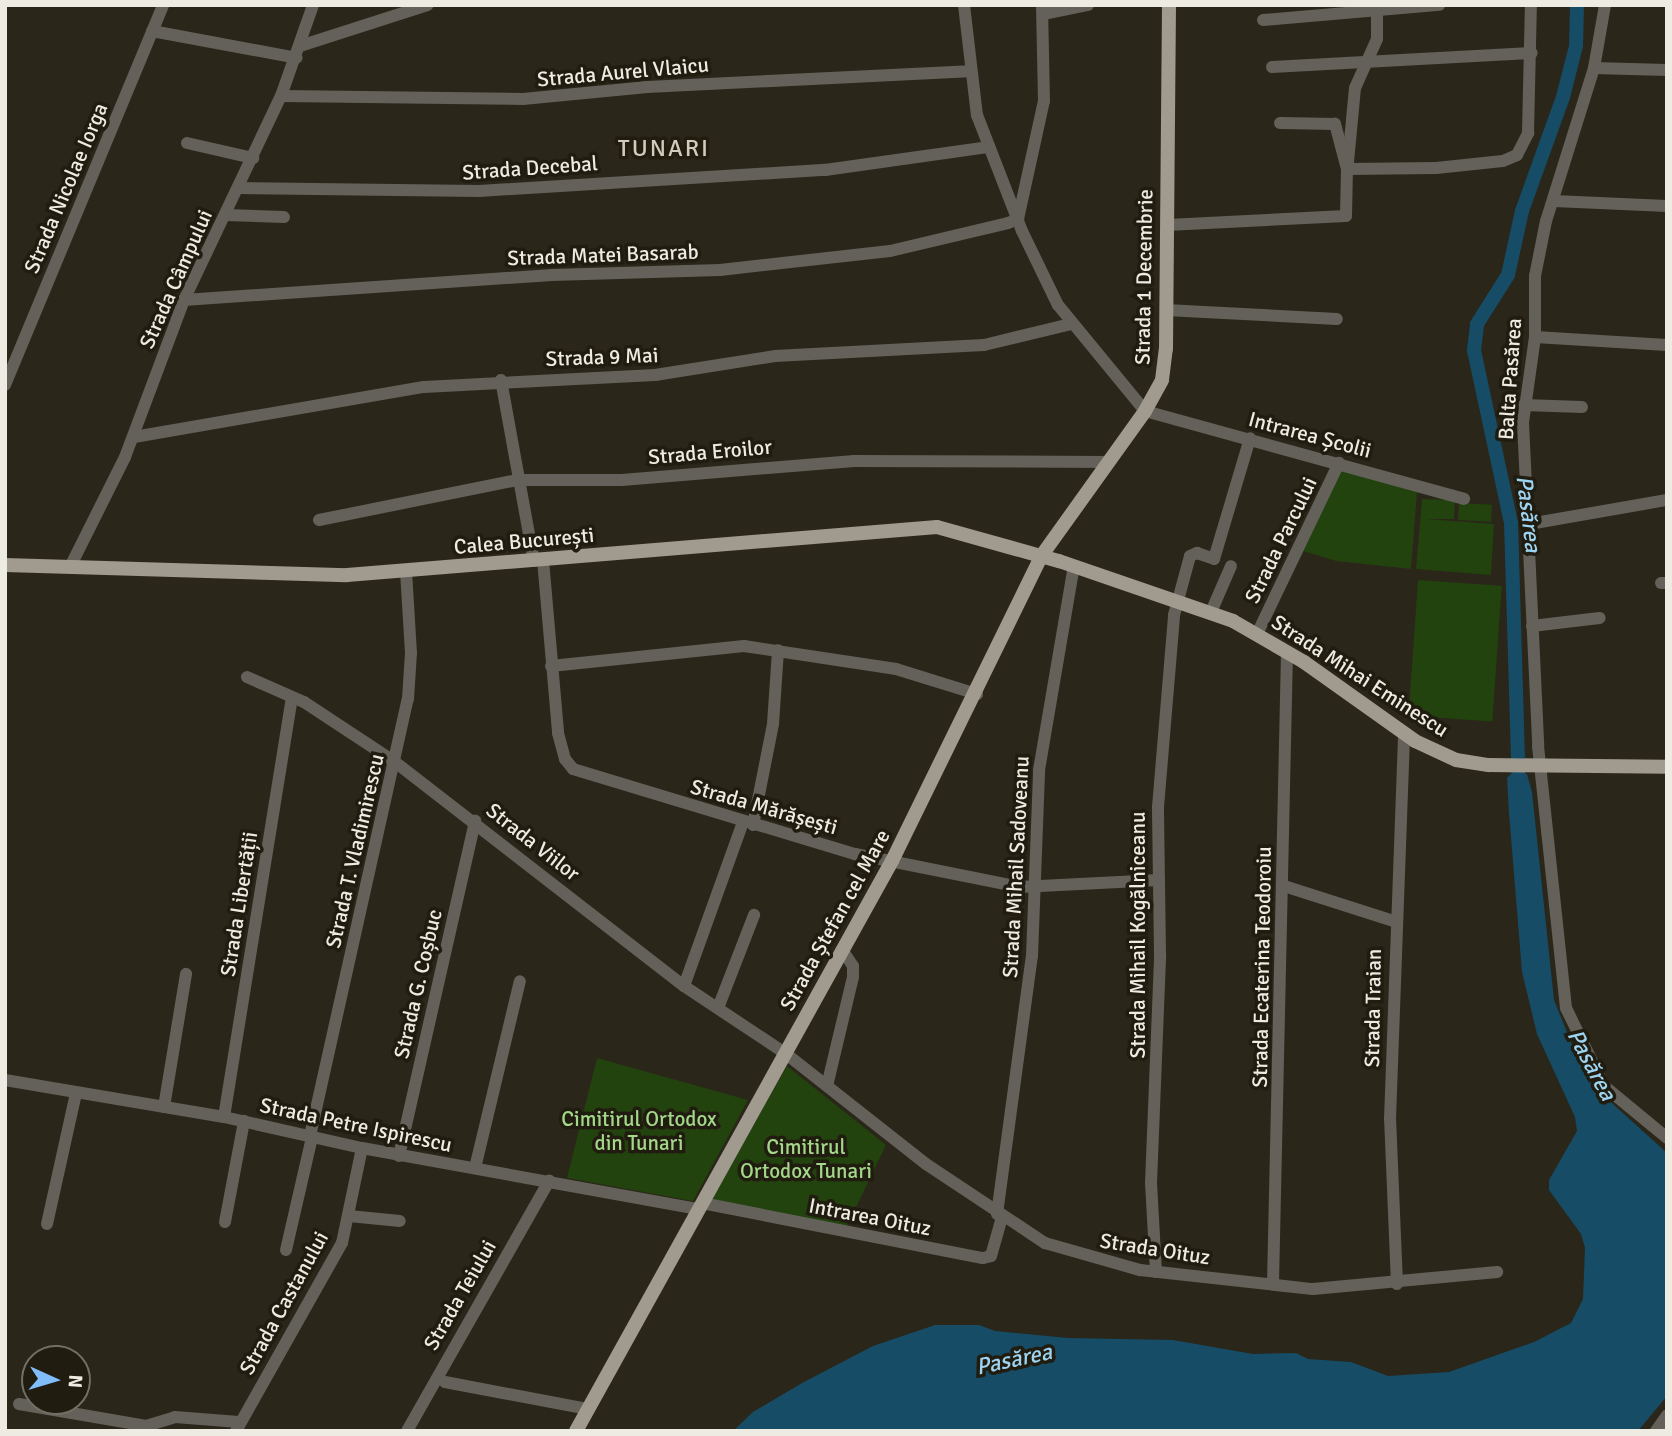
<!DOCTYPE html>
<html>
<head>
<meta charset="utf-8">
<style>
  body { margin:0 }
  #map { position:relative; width:1672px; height:1436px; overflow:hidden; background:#2a2619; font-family:Signika,sans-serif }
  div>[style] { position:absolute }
  .green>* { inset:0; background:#22420e; transform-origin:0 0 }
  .water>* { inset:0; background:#164c66 }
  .river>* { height:14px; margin:-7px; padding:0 7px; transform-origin:7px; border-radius:7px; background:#164c66 }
  .minor>* { height:12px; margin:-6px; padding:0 6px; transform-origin:6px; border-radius:6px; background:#64605a }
  .major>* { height:14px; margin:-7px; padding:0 7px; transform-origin:7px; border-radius:7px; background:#a19a8e }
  span { translate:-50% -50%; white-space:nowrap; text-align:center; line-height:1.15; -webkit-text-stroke:7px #211c10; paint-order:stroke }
  .street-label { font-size:21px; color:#eeebe3 }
  .park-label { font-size:21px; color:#a3d789 }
  .water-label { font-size:23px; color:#9dd4f2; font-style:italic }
  .quarter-label { font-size:24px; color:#d1cbbb; letter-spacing:2px }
  .frame { position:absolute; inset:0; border:7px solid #eeebe3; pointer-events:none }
  .north { position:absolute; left:21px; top:1345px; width:70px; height:70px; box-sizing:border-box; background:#211c10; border:2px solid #736f64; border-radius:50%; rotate:94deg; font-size:19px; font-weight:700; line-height:28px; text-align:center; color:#eeebe3 }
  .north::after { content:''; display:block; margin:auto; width:24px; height:32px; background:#80bdfa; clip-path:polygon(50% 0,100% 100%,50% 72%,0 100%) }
</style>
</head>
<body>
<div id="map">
  <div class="green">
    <i style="clip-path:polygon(1340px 469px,1417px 492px,1411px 569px,1336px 561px,1303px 551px)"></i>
    <i style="clip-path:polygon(1422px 499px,1455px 500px,1454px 519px,1426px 519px,1494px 524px,1491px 575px,1416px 569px)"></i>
    <i style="left:1459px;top:503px;width:33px;height:17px;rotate:3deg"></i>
    <i style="left:1418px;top:580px;width:84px;height:136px;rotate:4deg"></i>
    <i style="clip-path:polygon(597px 1058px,748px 1100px,693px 1201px,567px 1178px)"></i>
    <i style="clip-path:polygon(787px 1066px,886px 1145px,846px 1228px,710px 1202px)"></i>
  </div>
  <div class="water">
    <i style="clip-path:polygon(1511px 774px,1527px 774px,1532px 792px,1554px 1000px,1576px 1055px,1593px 1086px,1667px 1153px,1667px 1396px,1638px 1431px,733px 1431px,753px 1412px,802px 1383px,873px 1346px,935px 1325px,979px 1325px,995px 1331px,1068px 1338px,1173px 1340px,1253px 1354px,1296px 1353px,1308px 1359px,1351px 1362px,1388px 1376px,1449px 1372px,1534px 1342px,1571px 1323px,1583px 1299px,1585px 1248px,1581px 1234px,1549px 1190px,1549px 1180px,1577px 1131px,1575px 1117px,1537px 1034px,1522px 972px,1509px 813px,1507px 778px)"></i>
  </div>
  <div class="river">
    <i style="left:1519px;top:792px;width:269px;rotate:-91.7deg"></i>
    <i style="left:1511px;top:523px;width:177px;rotate:-102.1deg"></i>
    <i style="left:1474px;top:350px;width:26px;rotate:-83deg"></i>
    <i style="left:1477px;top:324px;width:58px;rotate:-57.7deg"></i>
    <i style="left:1508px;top:275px;width:66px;rotate:-77.7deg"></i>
    <i style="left:1522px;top:211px;width:121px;rotate:-70.2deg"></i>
    <i style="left:1563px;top:97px;width:53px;rotate:-75.7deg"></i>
    <i style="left:1576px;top:46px;width:41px;rotate:-88.6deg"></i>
  </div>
  <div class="minor">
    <i style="left:964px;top:5px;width:111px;rotate:83.3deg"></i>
    <i style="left:977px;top:115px;width:124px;rotate:68.8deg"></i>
    <i style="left:1022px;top:231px;width:82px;rotate:64.1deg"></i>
    <i style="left:1058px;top:305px;width:137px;rotate:50.6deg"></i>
    <i style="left:1145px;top:411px;width:331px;rotate:15.4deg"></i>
    <i style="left:1605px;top:5px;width:64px;rotate:99.9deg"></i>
    <i style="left:1594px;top:68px;width:160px;rotate:107.4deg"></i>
    <i style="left:1546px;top:221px;width:56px;rotate:101.3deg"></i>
    <i style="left:1535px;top:276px;width:61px;rotate:90deg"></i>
    <i style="left:1535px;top:337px;width:86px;rotate:98deg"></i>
    <i style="left:1523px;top:422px;width:324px;rotate:87.3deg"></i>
    <i style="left:1538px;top:746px;width:263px;rotate:83.9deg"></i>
    <i style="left:1566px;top:1008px;width:87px;rotate:64deg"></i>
    <i style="left:1604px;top:1086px;width:82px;rotate:39.5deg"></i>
    <i style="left:1043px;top:14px;width:46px;rotate:-11.3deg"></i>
    <i style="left:1263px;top:20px;width:177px;rotate:-4.9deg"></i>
    <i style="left:152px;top:31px;width:147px;rotate:10.5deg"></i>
    <i style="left:300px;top:46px;width:134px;rotate:-17.8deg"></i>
    <i style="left:1272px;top:67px;width:260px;rotate:-3.1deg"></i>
    <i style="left:1594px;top:68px;width:73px;rotate:1.6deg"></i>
    <i style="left:281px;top:96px;width:242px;rotate:0.7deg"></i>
    <i style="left:523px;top:99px;width:125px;rotate:-5.5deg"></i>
    <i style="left:647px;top:87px;width:322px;rotate:-2.8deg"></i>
    <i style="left:187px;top:143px;width:68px;rotate:12.8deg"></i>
    <i style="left:1348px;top:162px;width:74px;rotate:-84.6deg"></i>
    <i style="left:1355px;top:88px;width:54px;rotate:-65.8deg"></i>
    <i style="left:1377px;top:39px;width:34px;rotate:-90deg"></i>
    <i style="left:1347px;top:169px;width:89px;rotate:-0.6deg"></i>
    <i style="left:1436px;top:168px;width:67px;rotate:-6deg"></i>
    <i style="left:1503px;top:161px;width:15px;rotate:-23deg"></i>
    <i style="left:1517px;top:155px;width:25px;rotate:-63deg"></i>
    <i style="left:1528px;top:133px;width:128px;rotate:-88.7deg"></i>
    <i style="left:239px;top:188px;width:240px;rotate:0.7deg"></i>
    <i style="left:479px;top:191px;width:347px;rotate:-3.5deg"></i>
    <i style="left:825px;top:170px;width:166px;rotate:-8deg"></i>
    <i style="left:1554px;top:201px;width:113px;rotate:2.5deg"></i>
    <i style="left:226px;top:215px;width:58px;rotate:2deg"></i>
    <i style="left:1167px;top:225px;width:179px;rotate:-2.9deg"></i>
    <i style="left:1346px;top:216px;width:47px;rotate:-88.8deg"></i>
    <i style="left:1347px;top:169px;width:47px;rotate:-104.9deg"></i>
    <i style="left:1335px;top:124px;width:55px;rotate:-179deg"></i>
    <i style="left:184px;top:300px;width:369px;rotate:-3.9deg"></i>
    <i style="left:552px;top:275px;width:168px;rotate:-1.7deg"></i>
    <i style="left:720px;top:270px;width:171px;rotate:-6.4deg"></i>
    <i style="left:890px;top:251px;width:121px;rotate:-13.3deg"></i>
    <i style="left:1008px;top:223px;width:11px;rotate:-22deg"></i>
    <i style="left:1018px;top:219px;width:121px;rotate:-77.6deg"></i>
    <i style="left:1044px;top:101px;width:96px;rotate:-91.2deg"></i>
    <i style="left:1166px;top:310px;width:171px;rotate:3deg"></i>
    <i style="left:1535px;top:337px;width:132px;rotate:3.5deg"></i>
    <i style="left:501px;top:380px;width:184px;rotate:79.7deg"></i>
    <i style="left:5px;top:385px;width:412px;rotate:-67.4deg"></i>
    <i style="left:1524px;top:405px;width:58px;rotate:2deg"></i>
    <i style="left:134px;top:437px;width:294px;rotate:-9.8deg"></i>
    <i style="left:424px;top:387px;width:231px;rotate:-3deg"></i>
    <i style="left:655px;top:375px;width:121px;rotate:-9deg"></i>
    <i style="left:775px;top:356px;width:209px;rotate:-3deg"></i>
    <i style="left:984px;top:345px;width:89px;rotate:-13.6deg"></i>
    <i style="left:319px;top:520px;width:202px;rotate:-11.4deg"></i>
    <i style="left:517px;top:480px;width:105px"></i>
    <i style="left:622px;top:480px;width:233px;rotate:-4.7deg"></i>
    <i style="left:854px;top:461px;width:255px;rotate:0.2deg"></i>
    <i style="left:1529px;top:524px;width:140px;rotate:-9.9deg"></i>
    <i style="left:543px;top:560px;width:174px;rotate:85deg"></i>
    <i style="left:558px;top:733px;width:27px;rotate:75deg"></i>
    <i style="left:565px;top:759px;width:13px;rotate:51deg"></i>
    <i style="left:573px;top:769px;width:295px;rotate:16.8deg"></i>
    <i style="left:855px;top:854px;width:168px;rotate:11.3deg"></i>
    <i style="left:1020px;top:887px;width:139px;rotate:-2.9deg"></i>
    <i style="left:70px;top:567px;width:123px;rotate:-63.4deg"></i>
    <i style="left:125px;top:457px;width:168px;rotate:-69.4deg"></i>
    <i style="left:184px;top:300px;width:226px;rotate:-64.6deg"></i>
    <i style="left:281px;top:96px;width:96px;rotate:-70.6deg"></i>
    <i style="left:1661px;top:583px;width:6px"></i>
    <i style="left:1211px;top:612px;width:50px;rotate:-66.5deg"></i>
    <i style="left:1532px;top:626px;width:68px;rotate:-6.7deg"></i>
    <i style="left:1257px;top:634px;width:190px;rotate:-64.4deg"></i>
    <i style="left:551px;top:666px;width:194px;rotate:-5.9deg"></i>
    <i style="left:744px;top:646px;width:154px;rotate:8.6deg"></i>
    <i style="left:896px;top:669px;width:85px;rotate:17.2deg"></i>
    <i style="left:247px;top:677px;width:62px;rotate:23.7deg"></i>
    <i style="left:304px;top:702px;width:109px;rotate:33.4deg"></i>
    <i style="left:395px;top:762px;width:366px;rotate:37.8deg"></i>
    <i style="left:684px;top:986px;width:121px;rotate:33.6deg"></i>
    <i style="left:785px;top:1053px;width:179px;rotate:38.2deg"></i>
    <i style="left:926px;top:1164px;width:143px;rotate:33.6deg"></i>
    <i style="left:1045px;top:1243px;width:99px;rotate:15.9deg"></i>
    <i style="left:1140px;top:1270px;width:174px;rotate:6.3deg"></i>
    <i style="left:1313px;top:1289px;width:185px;rotate:-5.3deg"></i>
    <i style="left:753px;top:825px;width:103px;rotate:-78.8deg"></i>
    <i style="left:773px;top:724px;width:74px;rotate:-86.1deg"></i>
    <i style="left:1284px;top:886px;width:115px;rotate:17.7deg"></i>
    <i style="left:684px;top:986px;width:174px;rotate:-70.2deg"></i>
    <i style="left:718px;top:1008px;width:100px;rotate:-68.8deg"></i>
    <i style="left:5px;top:1080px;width:222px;rotate:9.6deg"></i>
    <i style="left:224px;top:1117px;width:141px;rotate:12.7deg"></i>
    <i style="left:362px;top:1148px;width:342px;rotate:10.3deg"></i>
    <i style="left:827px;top:1086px;width:112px;rotate:-76.6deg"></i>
    <i style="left:853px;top:977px;width:11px;rotate:-90deg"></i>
    <i style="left:853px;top:966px;width:18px;rotate:-124deg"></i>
    <i style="left:164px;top:1107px;width:135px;rotate:-80.6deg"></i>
    <i style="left:224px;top:1117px;width:425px;rotate:-80.8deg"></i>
    <i style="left:310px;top:1136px;width:448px;rotate:-77.4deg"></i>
    <i style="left:408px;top:699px;width:46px;rotate:-86.3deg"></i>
    <i style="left:411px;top:653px;width:81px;rotate:-93.5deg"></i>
    <i style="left:399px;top:1156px;width:344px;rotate:-77.2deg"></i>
    <i style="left:475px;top:1168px;width:192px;rotate:-76.5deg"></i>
    <i style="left:702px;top:1203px;width:286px;rotate:11.1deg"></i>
    <i style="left:983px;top:1258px;width:8px;rotate:-14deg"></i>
    <i style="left:991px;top:1256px;width:41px;rotate:-74.2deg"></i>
    <i style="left:997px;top:1214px;width:260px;rotate:-82.3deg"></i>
    <i style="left:1032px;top:956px;width:186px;rotate:-87.8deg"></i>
    <i style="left:1039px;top:770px;width:207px;rotate:-80.3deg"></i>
    <i style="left:349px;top:1216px;width:51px;rotate:5.6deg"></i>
    <i style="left:225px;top:1222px;width:103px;rotate:-79.3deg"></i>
    <i style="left:47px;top:1224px;width:134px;rotate:-77.5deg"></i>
    <i style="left:286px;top:1250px;width:116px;rotate:-77deg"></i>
    <i style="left:1156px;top:1272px;width:89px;rotate:-93.2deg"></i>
    <i style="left:1151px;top:1183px;width:229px;rotate:-87.7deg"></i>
    <i style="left:1160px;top:954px;width:147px;rotate:-90.8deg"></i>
    <i style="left:1158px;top:807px;width:193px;rotate:-85.2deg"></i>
    <i style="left:1174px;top:615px;width:61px;rotate:-74.8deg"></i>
    <i style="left:1190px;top:556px;width:8px;rotate:-23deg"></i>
    <i style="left:1197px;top:553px;width:18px;rotate:19deg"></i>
    <i style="left:1214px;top:559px;width:126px;rotate:-73.4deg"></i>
    <i style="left:1273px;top:1284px;width:632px;rotate:-88.73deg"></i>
    <i style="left:1397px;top:1284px;width:165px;rotate:-92.4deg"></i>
    <i style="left:1390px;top:1119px;width:386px;rotate:-87.9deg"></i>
    <i style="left:445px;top:1382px;width:146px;rotate:10.7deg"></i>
    <i style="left:19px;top:1404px;width:129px;rotate:9.8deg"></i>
    <i style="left:146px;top:1426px;width:30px;rotate:-17deg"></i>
    <i style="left:175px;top:1417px;width:64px;rotate:4.5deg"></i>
    <i style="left:236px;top:1431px;width:216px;rotate:-60.6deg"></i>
    <i style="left:342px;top:1243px;width:97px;rotate:-78.1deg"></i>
    <i style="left:407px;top:1431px;width:288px;rotate:-60.4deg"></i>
    <i style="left:1656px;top:1431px;width:19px;rotate:-55deg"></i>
  </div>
  <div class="major">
    <i style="left:5px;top:565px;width:342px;rotate:1.7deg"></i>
    <i style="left:347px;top:575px;width:592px;rotate:-4.65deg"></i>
    <i style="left:937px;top:527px;width:127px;rotate:15.6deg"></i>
    <i style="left:1059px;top:561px;width:184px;rotate:19deg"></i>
    <i style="left:1233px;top:621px;width:82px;rotate:30deg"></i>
    <i style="left:1304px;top:662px;width:136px;rotate:35.4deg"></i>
    <i style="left:1415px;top:741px;width:45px;rotate:24.9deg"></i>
    <i style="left:1456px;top:760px;width:33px;rotate:9deg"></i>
    <i style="left:1489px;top:765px;width:178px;rotate:0.6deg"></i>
    <i style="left:576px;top:1431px;width:652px;rotate:-61deg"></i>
    <i style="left:892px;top:861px;width:341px;rotate:-63.9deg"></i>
    <i style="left:1042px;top:555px;width:177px;rotate:-54.4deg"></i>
    <i style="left:1145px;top:411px;width:35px;rotate:-61deg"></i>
    <i style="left:1162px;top:380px;width:31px;rotate:-83deg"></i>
    <i style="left:1166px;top:349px;width:344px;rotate:-89.5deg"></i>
  </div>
  <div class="street-label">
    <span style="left:623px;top:72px;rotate:-5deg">Strada Aurel Vlaicu</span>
    <span style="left:530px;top:168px;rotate:-4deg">Strada Decebal</span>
    <span style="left:66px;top:188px;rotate:-67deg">Strada Nicolae Iorga</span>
    <span style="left:603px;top:255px;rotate:-2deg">Strada Matei Basarab</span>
    <span style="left:1144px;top:277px;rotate:-89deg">Strada 1 Decembrie</span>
    <span style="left:176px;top:279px;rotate:-66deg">Strada Câmpului</span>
    <span style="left:602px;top:357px;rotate:-2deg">Strada 9 Mai</span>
    <span style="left:1510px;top:379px;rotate:-86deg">Balta Pasărea</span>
    <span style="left:1310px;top:435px;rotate:15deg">Intrarea Școlii</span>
    <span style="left:710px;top:452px;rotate:-5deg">Strada Eroilor</span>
    <span style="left:1281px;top:540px;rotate:-64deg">Strada Parcului</span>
    <span style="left:524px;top:541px;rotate:-5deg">Calea București</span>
    <span style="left:1360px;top:676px;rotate:33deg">Strada Mihai Eminescu</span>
    <span style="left:764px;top:807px;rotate:16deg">Strada Mărășești</span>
    <span style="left:533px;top:842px;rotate:38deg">Strada Viilor</span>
    <span style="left:355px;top:851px;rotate:-77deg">Strada T. Vladimirescu</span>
    <span style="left:1016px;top:867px;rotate:-87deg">Strada Mihail Sadoveanu</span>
    <span style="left:239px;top:904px;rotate:-81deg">Strada Libertății</span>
    <span style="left:835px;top:920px;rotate:-61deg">Strada Ștefan cel Mare</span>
    <span style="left:1138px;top:935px;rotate:-90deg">Strada Mihail Kogălniceanu</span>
    <span style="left:1262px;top:967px;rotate:-89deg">Strada Ecaterina Teodoroiu</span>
    <span style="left:418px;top:984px;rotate:-77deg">Strada G. Coșbuc</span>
    <span style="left:1373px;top:1008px;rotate:-89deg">Strada Traian</span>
    <span style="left:356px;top:1125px;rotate:12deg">Strada Petre Ispirescu</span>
    <span style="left:870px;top:1217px;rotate:11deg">Intrarea Oituz</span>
    <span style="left:1155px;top:1249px;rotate:9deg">Strada Oituz</span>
    <span style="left:460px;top:1295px;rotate:-60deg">Strada Teiului</span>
    <span style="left:284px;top:1303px;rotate:-61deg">Strada Castanului</span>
  </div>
  <div class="park-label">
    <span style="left:639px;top:1131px">Cimitirul Ortodox<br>din Tunari</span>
    <span style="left:806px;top:1159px">Cimitirul<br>Ortodox Tunari</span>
  </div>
  <div class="water-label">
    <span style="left:1528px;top:514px;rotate:83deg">Pasărea</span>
    <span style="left:1591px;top:1065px;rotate:62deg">Pasărea</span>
    <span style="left:1014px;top:1360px;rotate:-12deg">Pasărea</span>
  </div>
  <div class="quarter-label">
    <span style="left:664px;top:149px">TUNARI</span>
  </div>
  <div class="frame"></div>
  <div class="north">N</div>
</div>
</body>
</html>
